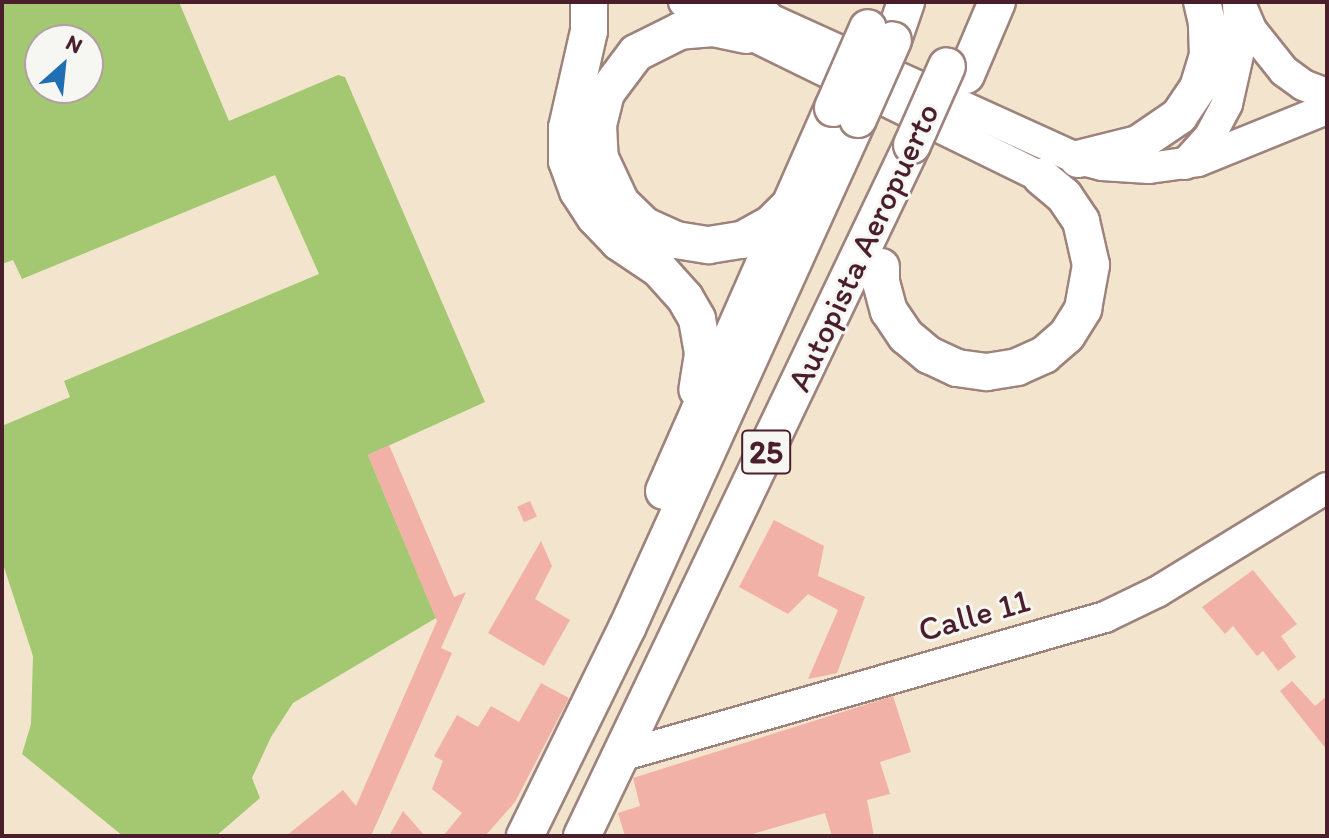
<!DOCTYPE html>
<html>
<head>
<meta charset="utf-8">
<style>
  body { margin:0 }
  #map { position:relative; width:1329px; height:838px; overflow:hidden; background:#f3e4ce; font-family:Itim,sans-serif }
  div>[style] { position:absolute }
  .green>* { inset:0; background:#a4c872 }
  .building>* { inset:0; background:#f2b1a6; transform-origin:0 0 }
  .roads { filter:drop-shadow(2px 0 #9e827c) drop-shadow(-2px 0 #9e827c) drop-shadow(0 2px #9e827c) drop-shadow(0 -2px #9e827c) }
  .major>* { height:30px; margin:-15px; padding:0 15px; transform-origin:15px; border-radius:15px; background:#fff }
  .highway>* { height:36px; margin:-18px; padding:0 18px; transform-origin:18px; border-radius:18px; background:#fff }
  .bridges { filter:drop-shadow(2px 0 #9e827c) drop-shadow(-2px 0 #9e827c) drop-shadow(0 2px #9e827c) drop-shadow(0 -2px #9e827c) }
  .highway-bridge>* { height:36px; margin:-18px; padding:0 18px; transform-origin:18px; border-radius:18px; background:#fff }
  span { translate:-50% -50%; white-space:nowrap; text-align:center; line-height:1.15; -webkit-text-stroke:6px #f6f6f2; paint-order:stroke }
  .shield-label span { padding:2px 6px; background:#f6f6f2; border:2px solid; border-radius:6px; -webkit-text-stroke-width:0 }
  .shield-label { font-size:32px; color:#4a1f2b; font-weight:700 }
  .street-label { font-size:34px; color:#4a1f2b }
  .frame { position:absolute; inset:0; border:4px solid #4a1f2b; pointer-events:none }
  .north { position:absolute; left:24px; top:24px; width:80px; height:80px; box-sizing:border-box; background:#f6f6f2; border:2px solid #b1a0a2; border-radius:50%; rotate:27deg; font-size:22px; font-weight:700; line-height:32px; text-align:center; color:#4a1f2b }
  .north::after { content:''; display:block; margin:auto; width:28px; height:36px; background:#1f6fb2; clip-path:polygon(50% 0,100% 100%,50% 72%,0 100%) }
</style>
</head>
<body>
<div id="map">
  <div class="green">
    <i style="clip-path:polygon(evenodd,2px 2px,179px 2px,229px 121px,338px 75px,345px 77px,485px 402px,368px 455px,436px 618px,293px 703px,271px 737px,252px 778px,260px 798px,216px 836px,123px 836px,22px 754px,31px 724px,33px 656px,2px 561px,2px 426px,70px 397px,64px 381px,319px 274px,275px 175px,22px 279px,13px 260px,2px 264px,2px 2px,40px 40px,88px 40px,88px 88px,40px 88px,40px 40px)"></i>
  </div>
  <div class="building">
    <i style="clip-path:polygon(389px 445px,454px 597px,466px 592px,441px 648px,452px 653px,371px 836px,286px 836px,343px 790px,356px 806px,437px 621px,368px 455px)"></i>
    <i style="left:530px;top:501px;width:17px;height:14px;rotate:66deg"></i>
    <i style="clip-path:polygon(774px 520px,824px 546px,818px 576px,865px 597px,837px 673px,808px 679px,838px 610px,808px 594px,788px 614px,739px 587px)"></i>
    <i style="clip-path:polygon(541px 541px,552px 566px,535px 599px,570px 620px,544px 666px,488px 633px)"></i>
    <i style="clip-path:polygon(1253px 570px,1297px 624px,1281px 636px,1296px 657px,1278px 671px,1263px 651px,1257px 656px,1233px 626px,1225px 634px,1202px 607px)"></i>
    <i style="clip-path:polygon(1292px 681px,1315px 706px,1327px 696px,1327px 750px,1280px 691px)"></i>
    <i style="clip-path:polygon(541px 683px,569px 698px,515px 802px,485px 836px,443px 836px,462px 813px,432px 789px,443px 761px,434px 756px,457px 715px,478px 727px,491px 706px,519px 722px)"></i>
    <i style="clip-path:polygon(893px 696px,911px 752px,880px 762px,890px 794px,867px 800px,874px 836px,832px 836px,825px 813px,746px 836px,625px 836px,618px 813px,640px 806px,633px 778px)"></i>
    <i style="clip-path:polygon(403px 811px,425px 836px,389px 836px)"></i>
  </div>
  <div class="roads">
    <div class="major">
      <i style="left:684px;top:2px;width:398px;rotate:26.1deg"></i>
      <i style="left:732px;top:2px;width:380px;rotate:24.4deg"></i>
      <i style="left:1078px;top:159px;width:25px;rotate:14deg"></i>
      <i style="left:1102px;top:165px;width:47px;rotate:3.7deg"></i>
      <i style="left:1149px;top:168px;width:49px;rotate:-8.1deg"></i>
      <i style="left:1198px;top:161px;width:139px;rotate:-22deg"></i>
      <i style="left:1242px;top:8px;width:25px;rotate:67deg"></i>
      <i style="left:1252px;top:31px;width:51px;rotate:51.3deg"></i>
      <i style="left:1284px;top:71px;width:24px;rotate:36deg"></i>
      <i style="left:1303px;top:85px;width:26px;rotate:21deg"></i>
      <i style="left:1185px;top:164px;width:38px;rotate:-48deg"></i>
      <i style="left:1210px;top:136px;width:36px;rotate:-62deg"></i>
      <i style="left:1227px;top:104px;width:59px;rotate:-77.4deg"></i>
      <i style="left:1240px;top:46px;width:44px;rotate:-92.6deg"></i>
      <i style="left:617px;top:757px;width:508px;rotate:-16.01deg"></i>
      <i style="left:1105px;top:617px;width:58px;rotate:-25.7deg"></i>
      <i style="left:1157px;top:592px;width:199px;rotate:-31.5deg"></i>
    </div>
    <div class="highway">
      <i style="left:589px;top:2px;width:29px;rotate:90deg"></i>
      <i style="left:589px;top:31px;width:99px;rotate:102.8deg"></i>
      <i style="left:567px;top:128px;width:33px;rotate:90deg"></i>
      <i style="left:567px;top:161px;width:32px;rotate:70deg"></i>
      <i style="left:578px;top:191px;width:31px;rotate:57deg"></i>
      <i style="left:595px;top:217px;width:35px;rotate:46deg"></i>
      <i style="left:619px;top:242px;width:48px;rotate:34deg"></i>
      <i style="left:659px;top:269px;width:39px;rotate:48deg"></i>
      <i style="left:685px;top:298px;width:24px;rotate:60deg"></i>
      <i style="left:697px;top:319px;width:36px;rotate:80deg"></i>
      <i style="left:703px;top:354px;width:36px;rotate:99deg"></i>
      <i style="left:750px;top:2px;width:22px;rotate:47deg"></i>
      <i style="left:746px;top:35px;width:34px;rotate:-168deg"></i>
      <i style="left:713px;top:28px;width:33px;rotate:175deg"></i>
      <i style="left:680px;top:31px;width:49px;rotate:153.4deg"></i>
      <i style="left:636px;top:53px;width:50px;rotate:126.9deg"></i>
      <i style="left:606px;top:93px;width:33px;rotate:104deg"></i>
      <i style="left:598px;top:125px;width:33px;rotate:87deg"></i>
      <i style="left:600px;top:158px;width:50px;rotate:65deg"></i>
      <i style="left:621px;top:203px;width:33px;rotate:44deg"></i>
      <i style="left:645px;top:226px;width:34px;rotate:24deg"></i>
      <i style="left:676px;top:240px;width:33px;rotate:9deg"></i>
      <i style="left:709px;top:245px;width:33px;rotate:-9deg"></i>
      <i style="left:742px;top:240px;width:33px;rotate:-29deg"></i>
      <i style="left:771px;top:224px;width:23px;rotate:-45deg"></i>
      <i style="left:893px;top:40px;width:40px;rotate:-71.1deg"></i>
      <i style="left:966px;top:75px;width:79px;rotate:-67deg"></i>
      <i style="left:1078px;top:159px;width:62px;rotate:-14deg"></i>
      <i style="left:1138px;top:144px;width:50px;rotate:-34.3deg"></i>
      <i style="left:1179px;top:116px;width:34px;rotate:-56deg"></i>
      <i style="left:1198px;top:88px;width:34px;rotate:-73deg"></i>
      <i style="left:1208px;top:56px;width:33px;rotate:-92deg"></i>
      <i style="left:1207px;top:23px;width:22px;rotate:-103deg"></i>
      <i style="left:881px;top:267px;width:15px;rotate:90deg"></i>
      <i style="left:881px;top:282px;width:30px;rotate:75deg"></i>
      <i style="left:889px;top:311px;width:30px;rotate:56deg"></i>
      <i style="left:906px;top:336px;width:30px;rotate:40deg"></i>
      <i style="left:929px;top:355px;width:31px;rotate:25deg"></i>
      <i style="left:957px;top:368px;width:30px;rotate:8deg"></i>
      <i style="left:987px;top:372px;width:30px;rotate:-9deg"></i>
      <i style="left:1017px;top:367px;width:30px;rotate:-24deg"></i>
      <i style="left:1044px;top:355px;width:30px;rotate:-41deg"></i>
      <i style="left:1067px;top:335px;width:31px;rotate:-58deg"></i>
      <i style="left:1083px;top:309px;width:45px;rotate:-79.7deg"></i>
      <i style="left:1091px;top:265px;width:45px;rotate:-102.8deg"></i>
      <i style="left:1081px;top:221px;width:30px;rotate:-124deg"></i>
      <i style="left:1064px;top:196px;width:30px;rotate:-140deg"></i>
      <i style="left:664px;top:491px;width:419px;rotate:-66.2deg"></i>
      <i style="left:525px;top:836px;width:232px;rotate:-63.9deg"></i>
      <i style="left:627px;top:628px;width:559px;rotate:-65.59deg"></i>
      <i style="left:582px;top:836px;width:766px;rotate:-64.47deg"></i>
    </div>
  </div>
  <div class="bridges">
    <div class="highway-bridge">
      <i style="left:833px;top:108px;width:87px;rotate:-66.4deg"></i>
      <i style="left:858px;top:119px;width:86px;rotate:-66.1deg"></i>
      <i style="left:912px;top:145px;width:86px;rotate:-66.1deg"></i>
    </div>
  </div>
  <div class="shield-label">
    <span style="left:766px;top:452px">25</span>
  </div>
  <div class="street-label">
    <span style="left:863px;top:247px;rotate:-65deg">Autopista Aeropuerto</span>
    <span style="left:974px;top:615px;rotate:-16deg">Calle 11</span>
  </div>
  <div class="frame"></div>
  <div class="north">N</div>
</div>
</body>
</html>
